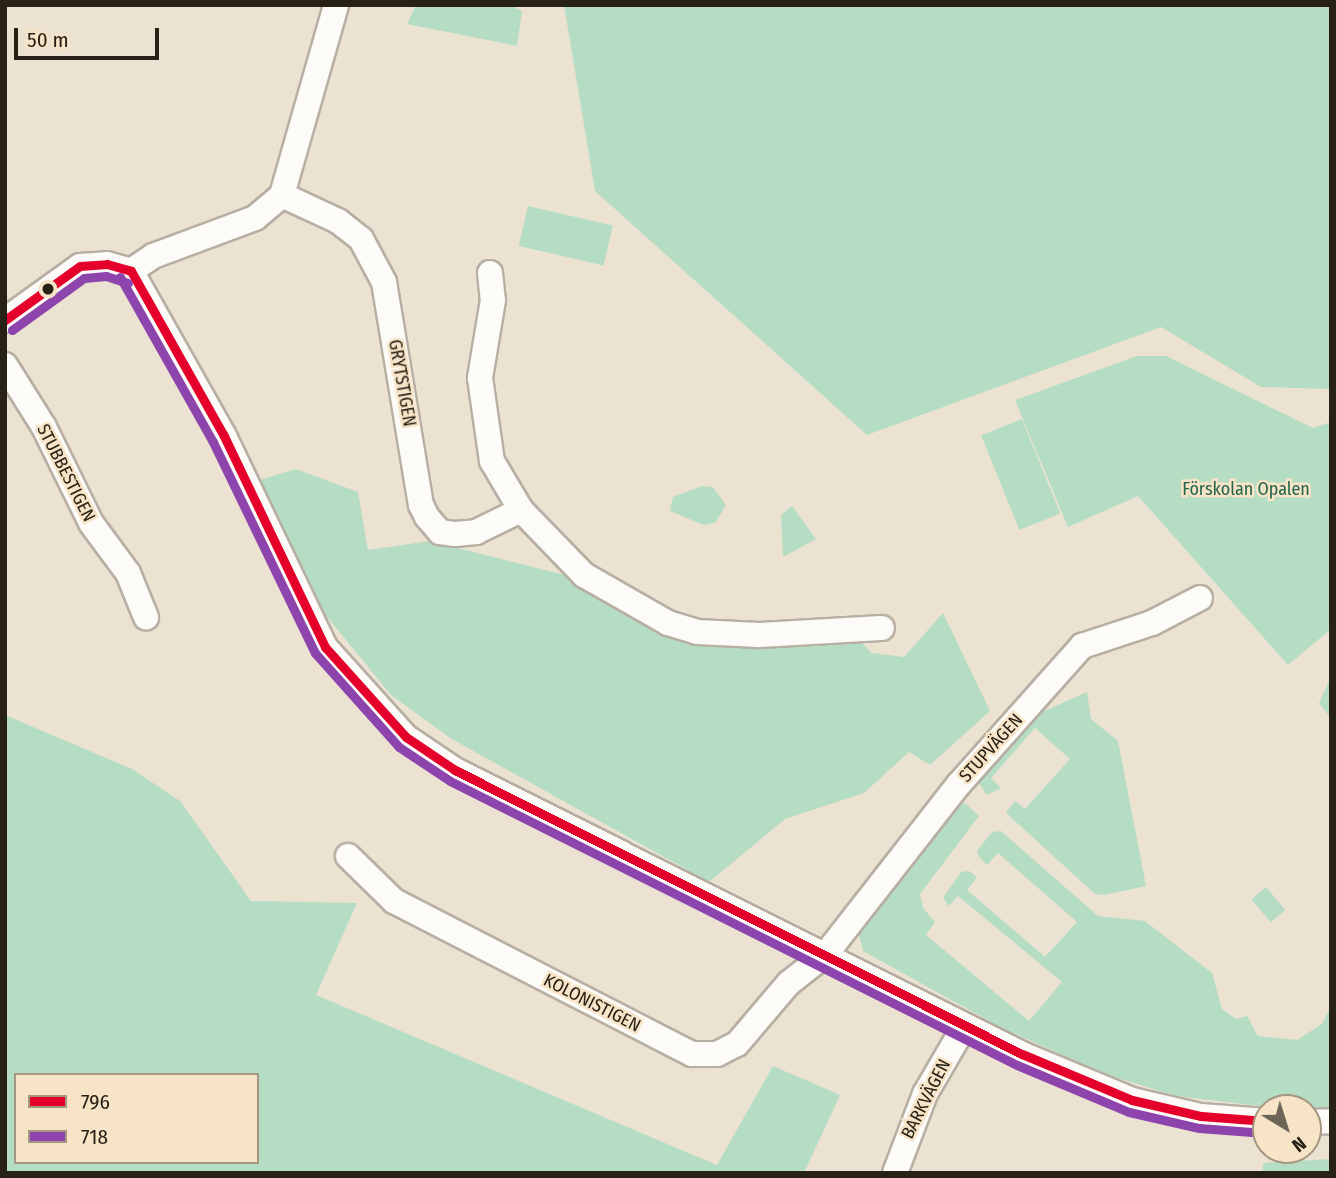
<!DOCTYPE html>
<html>
<head>
<meta charset="utf-8">
<style>
  body { margin:0 }
  #map { position:relative; width:1336px; height:1178px; overflow:hidden; background:#ece2d2; font-family:"Fira Sans Condensed",sans-serif }
  div>[style] { position:absolute }
  .green>* { inset:0; background:#b5ddc3; transform-origin:0 0 }
  .roads { filter:drop-shadow(2px 0 #b7afa3) drop-shadow(-2px 0 #b7afa3) drop-shadow(0 2px #b7afa3) drop-shadow(0 -2px #b7afa3) }
  .minor>* { height:24px; margin:-12px; padding:0 12px; transform-origin:12px; border-radius:12px; background:#fcfbf8 }
  .bus-1>* { height:9px; margin:-4.5px; padding:0 4.5px; transform-origin:4.5px; border-radius:4.5px; background:#e4002b }
  .bus-2>* { height:9px; margin:-4.5px; padding:0 4.5px; transform-origin:4.5px; border-radius:4.5px; background:#8e44ad }
  .dots>* { width:19px; height:19px; translate:-50% -50%; box-sizing:border-box; border:4px solid #f7e4c7; border-radius:50% }
  span { translate:-50% -50%; white-space:nowrap; text-align:center; line-height:1.15; -webkit-text-stroke:5px #f7e4c7; paint-order:stroke }
  .street-label { font-size:18px; color:#272116 }
  .park-label { font-size:18px; color:#22654c }
  .frame { position:absolute; inset:0; border:7px solid #272116; pointer-events:none }
  .legend { position:absolute; left:14px; top:1073px; width:245px; height:91px; box-sizing:border-box; background:#f7e4c7; border:2px solid #a49680; margin:0; padding:9px 12px; list-style:none; font-size:21px; color:#272116 }
  .legend li { display:flex; align-items:center; gap:14px; height:35px }
  .legend b { width:35px; border:2px solid #a49680 }
  .north { position:absolute; left:1252px; top:1094px; width:70px; height:70px; box-sizing:border-box; background:#f7e4c7; border:2px solid #a49680; border-radius:50%; rotate:142deg; font-size:19px; font-weight:700; line-height:28px; text-align:center; color:#272116 }
  .north::after { content:''; display:block; margin:auto; width:24px; height:32px; background:#6c6558; clip-path:polygon(50% 0,100% 100%,50% 72%,0 100%) }
  .scale { position:absolute; left:14px; top:28px; width:145px; height:32px; box-sizing:border-box; border:4px solid #272116; border-top:0; padding-left:9px; font-size:21px; line-height:24px; white-space:nowrap; color:#272116; -webkit-text-stroke:5px #f7e4c7; paint-order:stroke }
</style>
</head>
<body>
<div id="map">
  <div class="green">
    <i style="clip-path:polygon(416px 5px,510px 5px,522px 11px,517px 46px,407px 24px)"></i>
    <i style="clip-path:polygon(564px 5px,1331px 5px,1331px 389px,1261px 387px,1161px 327px,867px 435px,595px 191px)"></i>
    <i style="left:528px;top:206px;width:87px;height:41px;rotate:13deg"></i>
    <i style="clip-path:polygon(1137px 356px,1166px 356px,1313px 428px,1331px 422px,1331px 629px,1288px 665px,1138px 496px,1068px 527px,1015px 400px)"></i>
    <i style="left:1022px;top:419px;width:102px;height:44px;rotate:68deg"></i>
    <i style="clip-path:polygon(296px 469px,358px 492px,368px 550px,430px 541px,573px 577px,615px 609px,664px 631px,859px 640px,872px 653px,904px 657px,943px 613px,990px 711px,930px 765px,909px 752px,864px 793px,785px 819px,709px 882px,450px 738px,391px 695px,315px 602px,253px 482px)"></i>
    <i style="clip-path:polygon(702px 486px,713px 487px,726px 505px,715px 523px,704px 525px,670px 511px,673px 497px)"></i>
    <i style="clip-path:polygon(792px 506px,816px 539px,783px 557px,781px 515px)"></i>
    <i style="clip-path:polygon(1331px 677px,1330px 698px,1331px 718px,1319px 703px)"></i>
    <i style="clip-path:polygon(1087px 692px,1091px 719px,1118px 741px,1146px 886px,1104px 895px,1095px 894px,1006px 813px,1015px 801px,1025px 809px,1070px 759px,1035px 728px,991px 778px,1001px 788px,987px 795px,978px 782px,980px 773px,1031px 717px)"></i>
    <i style="clip-path:polygon(evenodd,5px 715px,132px 769px,180px 801px,251px 901px,357px 903px,316px 995px,717px 1165px,773px 1066px,840px 1095px,804px 1173px,5px 1173px,5px 715px,16px 1075px,257px 1075px,257px 1162px,16px 1162px,16px 1075px)"></i>
    <i style="clip-path:polygon(965px 803px,979px 816px,920px 894px,923px 908px,935px 922px,926px 935px,1029px 1021px,1062px 982px,958px 896px,949px 906px,943px 898px,961px 872px,969px 871px,977px 877px,967px 890px,1045px 957px,1077px 922px,998px 853px,987px 865px,979px 857px,977px 851px,992px 832px,1001px 831px,1098px 916px,1145px 921px,1212px 973px,1222px 1009px,1236px 1019px,1247px 1016px,1258px 1036px,1297px 1040px,1322px 1024px,1331px 1006px,1331px 1108px,1277px 1108px,1176px 1096px,1105px 1074px,1000px 1027px,863px 951px,856px 924px,953px 808px)"></i>
    <i style="left:1266px;top:887px;width:30px;height:19px;rotate:50deg"></i>
    <i style="clip-path:polygon(1331px 1159px,1331px 1173px,1263px 1173px,1263px 1163px)"></i>
  </div>
  <div class="roads">
    <div class="minor">
      <i style="left:282px;top:195px;width:198px;rotate:-74.1deg"></i>
      <i style="left:131px;top:271px;width:189px;rotate:60.6deg"></i>
      <i style="left:224px;top:436px;width:234px;rotate:64.4deg"></i>
      <i style="left:325px;top:647px;width:121px;rotate:48deg"></i>
      <i style="left:406px;top:737px;width:59px;rotate:34deg"></i>
      <i style="left:455px;top:770px;width:634px;rotate:26.61deg"></i>
      <i style="left:1022px;top:1054px;width:119px;rotate:22.7deg"></i>
      <i style="left:1132px;top:1100px;width:71px;rotate:13.1deg"></i>
      <i style="left:1201px;top:1116px;width:65px;rotate:4.4deg"></i>
      <i style="left:131px;top:271px;width:27px;rotate:-34deg"></i>
      <i style="left:153px;top:256px;width:109px;rotate:-20.4deg"></i>
      <i style="left:255px;top:218px;width:35px;rotate:-40deg"></i>
      <i style="left:282px;top:195px;width:62px;rotate:24.9deg"></i>
      <i style="left:338px;top:221px;width:29px;rotate:38deg"></i>
      <i style="left:361px;top:239px;width:49px;rotate:61.9deg"></i>
      <i style="left:384px;top:282px;width:226px;rotate:80.6deg"></i>
      <i style="left:421px;top:505px;width:13px;rotate:63deg"></i>
      <i style="left:427px;top:517px;width:20px;rotate:49deg"></i>
      <i style="left:440px;top:532px;width:15px;rotate:8deg"></i>
      <i style="left:455px;top:534px;width:21px;rotate:-5deg"></i>
      <i style="left:476px;top:532px;width:50px;rotate:-26.1deg"></i>
      <i style="left:490px;top:273px;width:27px;rotate:84deg"></i>
      <i style="left:493px;top:300px;width:79px;rotate:99.5deg"></i>
      <i style="left:480px;top:378px;width:84px;rotate:81.8deg"></i>
      <i style="left:492px;top:461px;width:57px;rotate:59.4deg"></i>
      <i style="left:521px;top:510px;width:91px;rotate:45.9deg"></i>
      <i style="left:584px;top:575px;width:97px;rotate:29.7deg"></i>
      <i style="left:668px;top:623px;width:30px;rotate:17deg"></i>
      <i style="left:697px;top:632px;width:62px;rotate:2.8deg"></i>
      <i style="left:759px;top:635px;width:123px;rotate:-3.3deg"></i>
      <i style="left:5px;top:320px;width:92px;rotate:-35.8deg"></i>
      <i style="left:80px;top:266px;width:27px;rotate:-4deg"></i>
      <i style="left:107px;top:264px;width:25px;rotate:16deg"></i>
      <i style="left:5px;top:365px;width:73px;rotate:57.8deg"></i>
      <i style="left:44px;top:427px;width:107px;rotate:63.9deg"></i>
      <i style="left:91px;top:523px;width:62px;rotate:53.5deg"></i>
      <i style="left:128px;top:573px;width:48px;rotate:67.8deg"></i>
      <i style="left:348px;top:856px;width:64px;rotate:44.4deg"></i>
      <i style="left:394px;top:901px;width:335px;rotate:27.2deg"></i>
      <i style="left:692px;top:1054px;width:25px"></i>
      <i style="left:717px;top:1054px;width:22px;rotate:-27deg"></i>
      <i style="left:737px;top:1044px;width:80px;rotate:-49.6deg"></i>
      <i style="left:789px;top:983px;width:47px;rotate:-38.1deg"></i>
      <i style="left:826px;top:954px;width:216px;rotate:-52deg"></i>
      <i style="left:959px;top:784px;width:185px;rotate:-48.3deg"></i>
      <i style="left:1082px;top:646px;width:74px;rotate:-18.2deg"></i>
      <i style="left:1152px;top:623px;width:54px;rotate:-27.5deg"></i>
      <i style="left:1308px;top:1122px;width:23px;rotate:-2deg"></i>
      <i style="left:895px;top:1173px;width:85px;rotate:-69.2deg"></i>
      <i style="left:925px;top:1094px;width:78px;rotate:-59.8deg"></i>
    </div>
  </div>
  <div class="bus-1">
    <i style="left:131px;top:271px;width:189px;rotate:60.6deg"></i>
    <i style="left:224px;top:436px;width:234px;rotate:64.4deg"></i>
    <i style="left:325px;top:647px;width:121px;rotate:48deg"></i>
    <i style="left:406px;top:737px;width:59px;rotate:34deg"></i>
    <i style="left:455px;top:770px;width:634px;rotate:26.61deg"></i>
    <i style="left:1022px;top:1054px;width:119px;rotate:22.7deg"></i>
    <i style="left:1132px;top:1100px;width:71px;rotate:13.1deg"></i>
    <i style="left:1201px;top:1116px;width:65px;rotate:4.4deg"></i>
    <i style="left:5px;top:320px;width:92px;rotate:-35.8deg"></i>
    <i style="left:80px;top:266px;width:27px;rotate:-4deg"></i>
    <i style="left:107px;top:264px;width:25px;rotate:16deg"></i>
  </div>
  <div class="bus-2">
    <i style="left:120px;top:277px;width:189px;rotate:60.6deg"></i>
    <i style="left:213px;top:442px;width:234px;rotate:64.2deg"></i>
    <i style="left:315px;top:653px;width:126px;rotate:48.2deg"></i>
    <i style="left:399px;top:747px;width:61px;rotate:33.7deg"></i>
    <i style="left:450px;top:781px;width:634px;rotate:26.61deg"></i>
    <i style="left:1017px;top:1065px;width:121px;rotate:22.8deg"></i>
    <i style="left:1129px;top:1112px;width:72px;rotate:12.9deg"></i>
    <i style="left:1199px;top:1128px;width:66px;rotate:4.3deg"></i>
    <i style="left:12px;top:330px;width:89px;rotate:-35.8deg"></i>
    <i style="left:84px;top:278px;width:22px;rotate:-5deg"></i>
    <i style="left:106px;top:276px;width:23px;rotate:18deg"></i>
  </div>
  <div class="dots">
    <i style="left:48px;top:289px;background:#272116"></i>
  </div>
  <div class="street-label">
    <span style="left:402px;top:383px;rotate:80deg">GRYTSTIGEN</span>
    <span style="left:66px;top:473px;rotate:63deg">STUBBESTIGEN</span>
    <span style="left:991px;top:748px;rotate:-48deg">STUPVÄGEN</span>
    <span style="left:592px;top:1003px;rotate:27deg">KOLONISTIGEN</span>
    <span style="left:926px;top:1099px;rotate:-63deg">BARKVÄGEN</span>
  </div>
  <div class="park-label">
    <span style="left:1246px;top:489px">Förskolan Opalen</span>
  </div>
  <div class="frame"></div>
  <ul class="legend">
  <li><b style="height:9px;background:#e4002b"></b>796</li>
  <li><b style="height:9px;background:#8e44ad"></b>718</li>
  </ul>
  <div class="north">N</div>
  <div class="scale">50 m</div>
</div>
</body>
</html>
